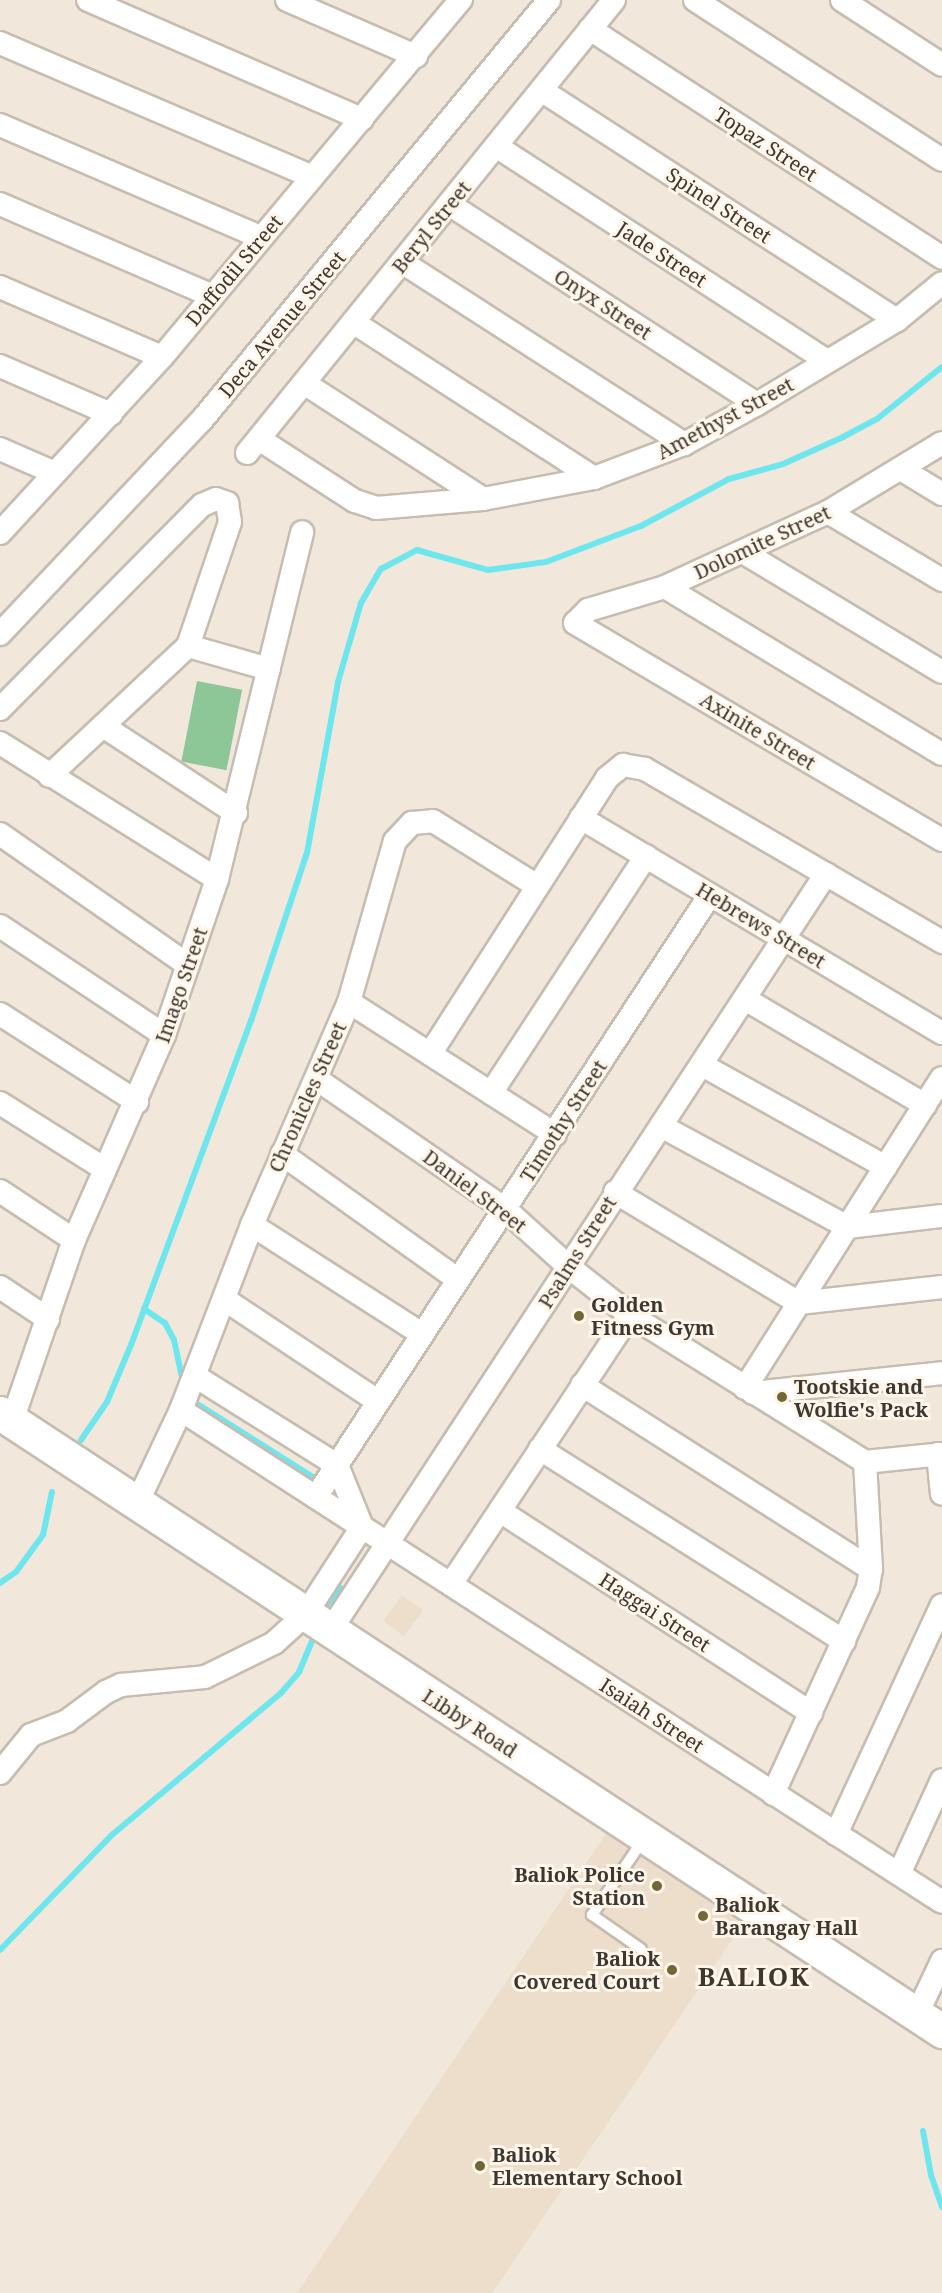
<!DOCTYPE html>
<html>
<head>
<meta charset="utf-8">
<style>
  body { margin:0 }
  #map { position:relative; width:942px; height:2293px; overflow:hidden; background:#f1e8db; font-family:"Noto Serif",serif }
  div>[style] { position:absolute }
  .built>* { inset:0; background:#eddecb; transform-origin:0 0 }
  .green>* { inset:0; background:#8dc797; transform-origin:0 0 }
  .stream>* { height:6px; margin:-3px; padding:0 3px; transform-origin:3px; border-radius:3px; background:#6ee6ed }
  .roads { filter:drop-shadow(2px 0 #c6bcb0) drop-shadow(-2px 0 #c6bcb0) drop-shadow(0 2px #c6bcb0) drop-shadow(0 -2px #c6bcb0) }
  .lane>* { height:10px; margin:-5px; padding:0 5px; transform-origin:5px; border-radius:5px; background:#fff }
  .street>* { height:22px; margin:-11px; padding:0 11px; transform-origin:11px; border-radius:11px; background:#fff }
  .primary>* { height:33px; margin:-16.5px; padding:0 16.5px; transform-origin:16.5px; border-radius:16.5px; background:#fff }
  .dots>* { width:16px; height:16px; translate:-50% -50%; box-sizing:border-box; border:3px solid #fff5e8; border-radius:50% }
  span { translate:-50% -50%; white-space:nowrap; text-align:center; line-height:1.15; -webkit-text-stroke:6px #fff5e8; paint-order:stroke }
  .street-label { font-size:20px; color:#3b3732 }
  .poi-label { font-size:20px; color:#3b3732; font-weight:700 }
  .left { translate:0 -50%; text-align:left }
  .right { translate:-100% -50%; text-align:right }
  .district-label { font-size:26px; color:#3f372d; font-weight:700; letter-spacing:1.5px }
</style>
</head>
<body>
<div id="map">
  <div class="built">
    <i style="left:402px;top:1595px;width:26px;height:32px;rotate:36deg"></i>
    <i style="clip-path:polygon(607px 1832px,743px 1924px,492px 2293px,297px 2293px)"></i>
  </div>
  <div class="green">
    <i style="left:197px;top:681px;width:46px;height:82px;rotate:11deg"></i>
  </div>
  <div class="stream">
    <i style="left:144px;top:1309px;width:25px;rotate:34deg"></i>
    <i style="left:165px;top:1323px;width:19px;rotate:62deg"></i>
    <i style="left:174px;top:1340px;width:39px;rotate:78deg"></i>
    <i style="left:199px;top:1405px;width:144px;rotate:32.3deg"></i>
    <i style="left:81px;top:1440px;width:46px;rotate:-55.6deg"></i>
    <i style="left:107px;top:1402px;width:62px;rotate:-67.2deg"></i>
    <i style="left:131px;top:1345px;width:346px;rotate:-69.7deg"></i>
    <i style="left:251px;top:1021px;width:177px;rotate:-71.6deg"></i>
    <i style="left:307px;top:853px;width:174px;rotate:-79.7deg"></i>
    <i style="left:338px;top:682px;width:82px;rotate:-73.8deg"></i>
    <i style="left:361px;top:603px;width:39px;rotate:-60deg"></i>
    <i style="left:381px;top:569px;width:41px;rotate:-27.8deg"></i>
    <i style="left:417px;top:550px;width:74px;rotate:15.7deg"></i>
    <i style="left:488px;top:570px;width:59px;rotate:-7.9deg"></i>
    <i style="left:546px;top:562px;width:102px;rotate:-20.8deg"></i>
    <i style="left:641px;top:526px;width:100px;rotate:-28.1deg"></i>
    <i style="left:729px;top:479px;width:56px;rotate:-15.5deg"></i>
    <i style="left:783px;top:464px;width:66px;rotate:-24.2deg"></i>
    <i style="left:843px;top:437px;width:38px;rotate:-28deg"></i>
    <i style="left:877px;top:419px;width:83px;rotate:-38.7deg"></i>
    <i style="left:0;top:1583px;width:19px;rotate:-35deg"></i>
    <i style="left:16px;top:1572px;width:46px;rotate:-53.9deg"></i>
    <i style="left:43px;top:1535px;width:44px;rotate:-78.2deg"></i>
    <i style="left:330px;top:1605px;width:20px;rotate:-60deg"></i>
    <i style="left:0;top:1950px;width:162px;rotate:-45.8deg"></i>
    <i style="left:113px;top:1834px;width:219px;rotate:-40deg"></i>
    <i style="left:281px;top:1693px;width:28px;rotate:-49deg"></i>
    <i style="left:299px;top:1672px;width:38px;rotate:-67deg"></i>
    <i style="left:923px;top:2131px;width:45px;rotate:79.7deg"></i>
    <i style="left:931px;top:2175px;width:34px;rotate:71deg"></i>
  </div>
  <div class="roads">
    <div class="lane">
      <i style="left:641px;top:1949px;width:60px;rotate:-145.2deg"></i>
      <i style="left:592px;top:1915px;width:91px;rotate:-55.8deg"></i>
    </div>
    <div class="street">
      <i style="left:88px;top:0;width:299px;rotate:23.5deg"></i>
      <i style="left:287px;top:0;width:141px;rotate:23.5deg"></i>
      <i style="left:695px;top:0;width:294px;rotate:32.9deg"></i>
      <i style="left:842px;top:0;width:119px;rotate:33deg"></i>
      <i style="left:590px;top:29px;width:420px;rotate:33deg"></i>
      <i style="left:0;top:43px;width:340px;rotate:23.2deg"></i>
      <i style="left:541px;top:90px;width:424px;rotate:32.9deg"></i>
      <i style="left:0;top:125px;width:283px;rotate:23.3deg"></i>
      <i style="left:496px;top:146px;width:395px;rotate:33deg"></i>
      <i style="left:0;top:204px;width:232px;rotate:23.4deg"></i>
      <i style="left:449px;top:204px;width:367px;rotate:33deg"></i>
      <i style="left:402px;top:262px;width:336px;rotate:32.8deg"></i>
      <i style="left:0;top:287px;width:176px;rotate:23.4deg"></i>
      <i style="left:353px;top:322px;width:287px;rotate:32.9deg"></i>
      <i style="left:0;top:366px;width:121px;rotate:23.4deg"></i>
      <i style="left:304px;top:383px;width:213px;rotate:32.9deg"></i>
      <i style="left:259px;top:439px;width:114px;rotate:32.9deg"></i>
      <i style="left:355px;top:501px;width:22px;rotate:18deg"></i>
      <i style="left:376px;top:508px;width:107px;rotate:-4.8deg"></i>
      <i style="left:483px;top:499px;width:113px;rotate:-10.7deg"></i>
      <i style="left:594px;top:478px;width:96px;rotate:-20.7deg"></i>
      <i style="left:684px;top:444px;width:83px;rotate:-28.7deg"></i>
      <i style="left:757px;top:404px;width:163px;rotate:-31deg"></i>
      <i style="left:897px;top:320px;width:58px;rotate:-39.4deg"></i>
      <i style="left:942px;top:443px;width:133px;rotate:148.8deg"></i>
      <i style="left:828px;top:512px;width:179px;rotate:155.3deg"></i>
      <i style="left:665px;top:587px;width:80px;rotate:163.4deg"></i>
      <i style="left:588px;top:610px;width:18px;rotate:135deg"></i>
      <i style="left:575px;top:623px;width:426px;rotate:30.6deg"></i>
      <i style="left:0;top:449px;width:60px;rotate:23.6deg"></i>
      <i style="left:247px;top:453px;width:583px;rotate:-50.99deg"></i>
      <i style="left:901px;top:469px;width:48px;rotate:31.4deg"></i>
      <i style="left:828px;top:512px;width:133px;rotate:30.8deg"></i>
      <i style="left:0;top:533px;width:239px;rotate:-47.4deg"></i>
      <i style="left:162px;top:357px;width:466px;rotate:-50.1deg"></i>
      <i style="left:743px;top:552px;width:232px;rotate:31.1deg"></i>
      <i style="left:665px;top:587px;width:323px;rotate:31.1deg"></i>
      <i style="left:0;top:634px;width:293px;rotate:-46.7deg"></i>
      <i style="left:201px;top:421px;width:546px;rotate:-50.42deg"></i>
      <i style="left:188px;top:646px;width:84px;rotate:15.9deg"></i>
      <i style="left:0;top:709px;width:287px;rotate:-45.3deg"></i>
      <i style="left:202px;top:505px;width:15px;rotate:-23deg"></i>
      <i style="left:216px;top:499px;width:12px;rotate:20deg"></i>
      <i style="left:227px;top:503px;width:19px;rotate:81deg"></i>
      <i style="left:230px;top:522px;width:131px;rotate:108.7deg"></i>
      <i style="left:188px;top:646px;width:190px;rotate:136.9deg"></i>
      <i style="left:103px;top:726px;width:159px;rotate:33.2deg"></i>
      <i style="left:0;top:743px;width:256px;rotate:32.1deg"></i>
      <i style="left:581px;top:818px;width:420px;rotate:30.8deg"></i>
      <i style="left:0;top:834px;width:229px;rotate:34.9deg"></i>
      <i style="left:0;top:926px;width:197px;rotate:33.6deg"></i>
      <i style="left:745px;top:999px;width:209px;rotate:30.5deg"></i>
      <i style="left:349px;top:1002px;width:245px;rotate:32.7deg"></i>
      <i style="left:0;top:1014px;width:163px;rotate:32.7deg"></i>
      <i style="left:430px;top:1054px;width:328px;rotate:-57.3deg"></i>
      <i style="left:607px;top:778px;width:21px;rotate:-39deg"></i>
      <i style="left:623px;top:765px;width:22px;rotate:10deg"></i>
      <i style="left:645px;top:769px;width:344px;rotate:30.2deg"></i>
      <i style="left:702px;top:1065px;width:210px;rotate:29deg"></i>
      <i style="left:318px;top:1080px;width:227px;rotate:34.6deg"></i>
      <i style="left:505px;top:1209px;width:86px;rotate:42.2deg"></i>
      <i style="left:569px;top:1267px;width:78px;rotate:38.2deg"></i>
      <i style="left:630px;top:1315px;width:277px;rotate:32deg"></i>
      <i style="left:865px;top:1462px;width:77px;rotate:-5.9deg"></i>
      <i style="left:491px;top:1093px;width:283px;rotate:-56.8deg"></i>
      <i style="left:0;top:1103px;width:124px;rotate:32.2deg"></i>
      <i style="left:661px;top:1126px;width:213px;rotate:28.4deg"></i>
      <i style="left:848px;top:1227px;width:95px;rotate:-6.7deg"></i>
      <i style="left:282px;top:1154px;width:215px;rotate:35.5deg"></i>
      <i style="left:0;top:1191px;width:89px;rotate:33.5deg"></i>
      <i style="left:615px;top:1192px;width:215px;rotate:31.1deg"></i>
      <i style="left:799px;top:1303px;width:144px;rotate:-6.4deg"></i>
      <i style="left:252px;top:1225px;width:200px;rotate:32.7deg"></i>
      <i style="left:0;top:1287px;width:58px;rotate:33.7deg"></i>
      <i style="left:224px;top:1299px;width:182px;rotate:33.6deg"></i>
      <i style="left:195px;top:1376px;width:168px;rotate:32.1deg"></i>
      <i style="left:337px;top:1465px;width:67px;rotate:68deg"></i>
      <i style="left:582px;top:1385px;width:343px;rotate:32.5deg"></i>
      <i style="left:745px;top:1388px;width:367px;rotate:-57.6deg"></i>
      <i style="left:753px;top:1393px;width:190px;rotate:-6deg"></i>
      <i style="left:181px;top:1410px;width:906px;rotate:32.88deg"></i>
      <i style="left:12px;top:1421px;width:191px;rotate:-71.1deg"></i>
      <i style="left:74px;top:1240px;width:224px;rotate:-66.3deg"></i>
      <i style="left:164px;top:1035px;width:165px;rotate:-71.2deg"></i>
      <i style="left:217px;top:879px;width:357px;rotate:-76.2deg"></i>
      <i style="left:540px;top:1449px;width:360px;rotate:32.3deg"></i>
      <i style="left:938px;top:1454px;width:40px;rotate:84.3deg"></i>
      <i style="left:316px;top:1497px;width:719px;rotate:-56.8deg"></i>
      <i style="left:137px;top:1503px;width:103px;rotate:-64.7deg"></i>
      <i style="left:181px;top:1410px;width:198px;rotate:-69deg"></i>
      <i style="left:252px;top:1225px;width:243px;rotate:-66.5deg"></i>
      <i style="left:349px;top:1002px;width:167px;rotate:-74.1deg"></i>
      <i style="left:395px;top:841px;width:25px;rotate:-47deg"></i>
      <i style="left:412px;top:823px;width:21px;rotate:-5deg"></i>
      <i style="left:433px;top:821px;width:123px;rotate:32deg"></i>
      <i style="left:500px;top:1511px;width:371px;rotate:33deg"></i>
      <i style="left:451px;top:1584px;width:323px;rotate:-56.4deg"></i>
      <i style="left:330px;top:1631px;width:905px;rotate:-56.77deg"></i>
      <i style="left:0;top:1773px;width:49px;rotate:-50.8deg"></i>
      <i style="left:31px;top:1735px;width:39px;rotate:-21deg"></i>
      <i style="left:67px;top:1721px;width:49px;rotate:-36.6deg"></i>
      <i style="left:106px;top:1692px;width:17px;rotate:-25deg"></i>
      <i style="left:121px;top:1685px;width:84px;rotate:-5.4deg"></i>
      <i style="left:205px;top:1677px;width:77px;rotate:-26.2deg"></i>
      <i style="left:274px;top:1643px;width:42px;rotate:-42.1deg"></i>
      <i style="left:305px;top:1615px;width:105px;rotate:-57.1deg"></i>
      <i style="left:773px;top:1794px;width:228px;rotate:-65.3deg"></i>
      <i style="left:868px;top:1587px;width:18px;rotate:-81deg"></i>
      <i style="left:871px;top:1569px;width:107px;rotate:-93.2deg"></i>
      <i style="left:836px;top:1834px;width:252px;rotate:-65.2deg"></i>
      <i style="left:899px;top:1874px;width:103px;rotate:-65.4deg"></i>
      <i style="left:917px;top:2014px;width:59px;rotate:-64.7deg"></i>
    </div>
    <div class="primary">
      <i style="left:0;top:1413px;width:1127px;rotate:33.27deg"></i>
    </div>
  </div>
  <div class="dots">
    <i style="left:579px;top:1316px;background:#706734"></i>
    <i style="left:782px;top:1397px;background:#706734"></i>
    <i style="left:657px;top:1886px;background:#706734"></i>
    <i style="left:703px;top:1916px;background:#706734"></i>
    <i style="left:672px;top:1970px;background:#706734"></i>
    <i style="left:480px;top:2166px;background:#706734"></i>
  </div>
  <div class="street-label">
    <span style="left:766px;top:144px;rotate:33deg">Topaz Street</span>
    <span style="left:719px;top:205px;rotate:33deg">Spinel Street</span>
    <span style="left:431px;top:227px;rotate:-51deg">Beryl Street</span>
    <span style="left:662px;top:254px;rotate:33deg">Jade Street</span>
    <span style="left:234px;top:270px;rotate:-50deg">Daffodil Street</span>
    <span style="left:603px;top:304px;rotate:33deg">Onyx Street</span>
    <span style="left:282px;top:324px;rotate:-50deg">Deca Avenue Street</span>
    <span style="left:725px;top:418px;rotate:-28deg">Amethyst Street</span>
    <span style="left:762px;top:542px;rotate:-25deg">Dolomite Street</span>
    <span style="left:758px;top:731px;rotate:31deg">Axinite Street</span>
    <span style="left:761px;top:925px;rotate:31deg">Hebrews Street</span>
    <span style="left:181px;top:985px;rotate:-71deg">Imago Street</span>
    <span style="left:307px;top:1097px;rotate:-66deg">Chronicles Street</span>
    <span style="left:563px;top:1121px;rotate:-57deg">Timothy Street</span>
    <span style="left:475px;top:1191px;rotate:37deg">Daniel Street</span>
    <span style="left:577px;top:1252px;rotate:-58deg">Psalms Street</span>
    <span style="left:655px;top:1612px;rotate:33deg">Haggai Street</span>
    <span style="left:652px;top:1715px;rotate:33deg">Isaiah Street</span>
    <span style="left:470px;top:1723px;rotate:33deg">Libby Road</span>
  </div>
  <div class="poi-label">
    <span class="left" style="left:591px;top:1316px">Golden<br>Fitness Gym</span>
    <span class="left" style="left:794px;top:1398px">Tootskie and<br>Wolfie's Pack</span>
    <span class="right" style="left:645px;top:1886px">Baliok Police<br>Station</span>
    <span class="left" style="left:715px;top:1916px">Baliok<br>Barangay Hall</span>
    <span class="right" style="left:660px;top:1970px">Baliok<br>Covered Court</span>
    <span class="left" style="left:492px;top:2166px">Baliok<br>Elementary School</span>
  </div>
  <div class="district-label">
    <span style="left:754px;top:1977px">BALIOK</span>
  </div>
</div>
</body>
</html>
